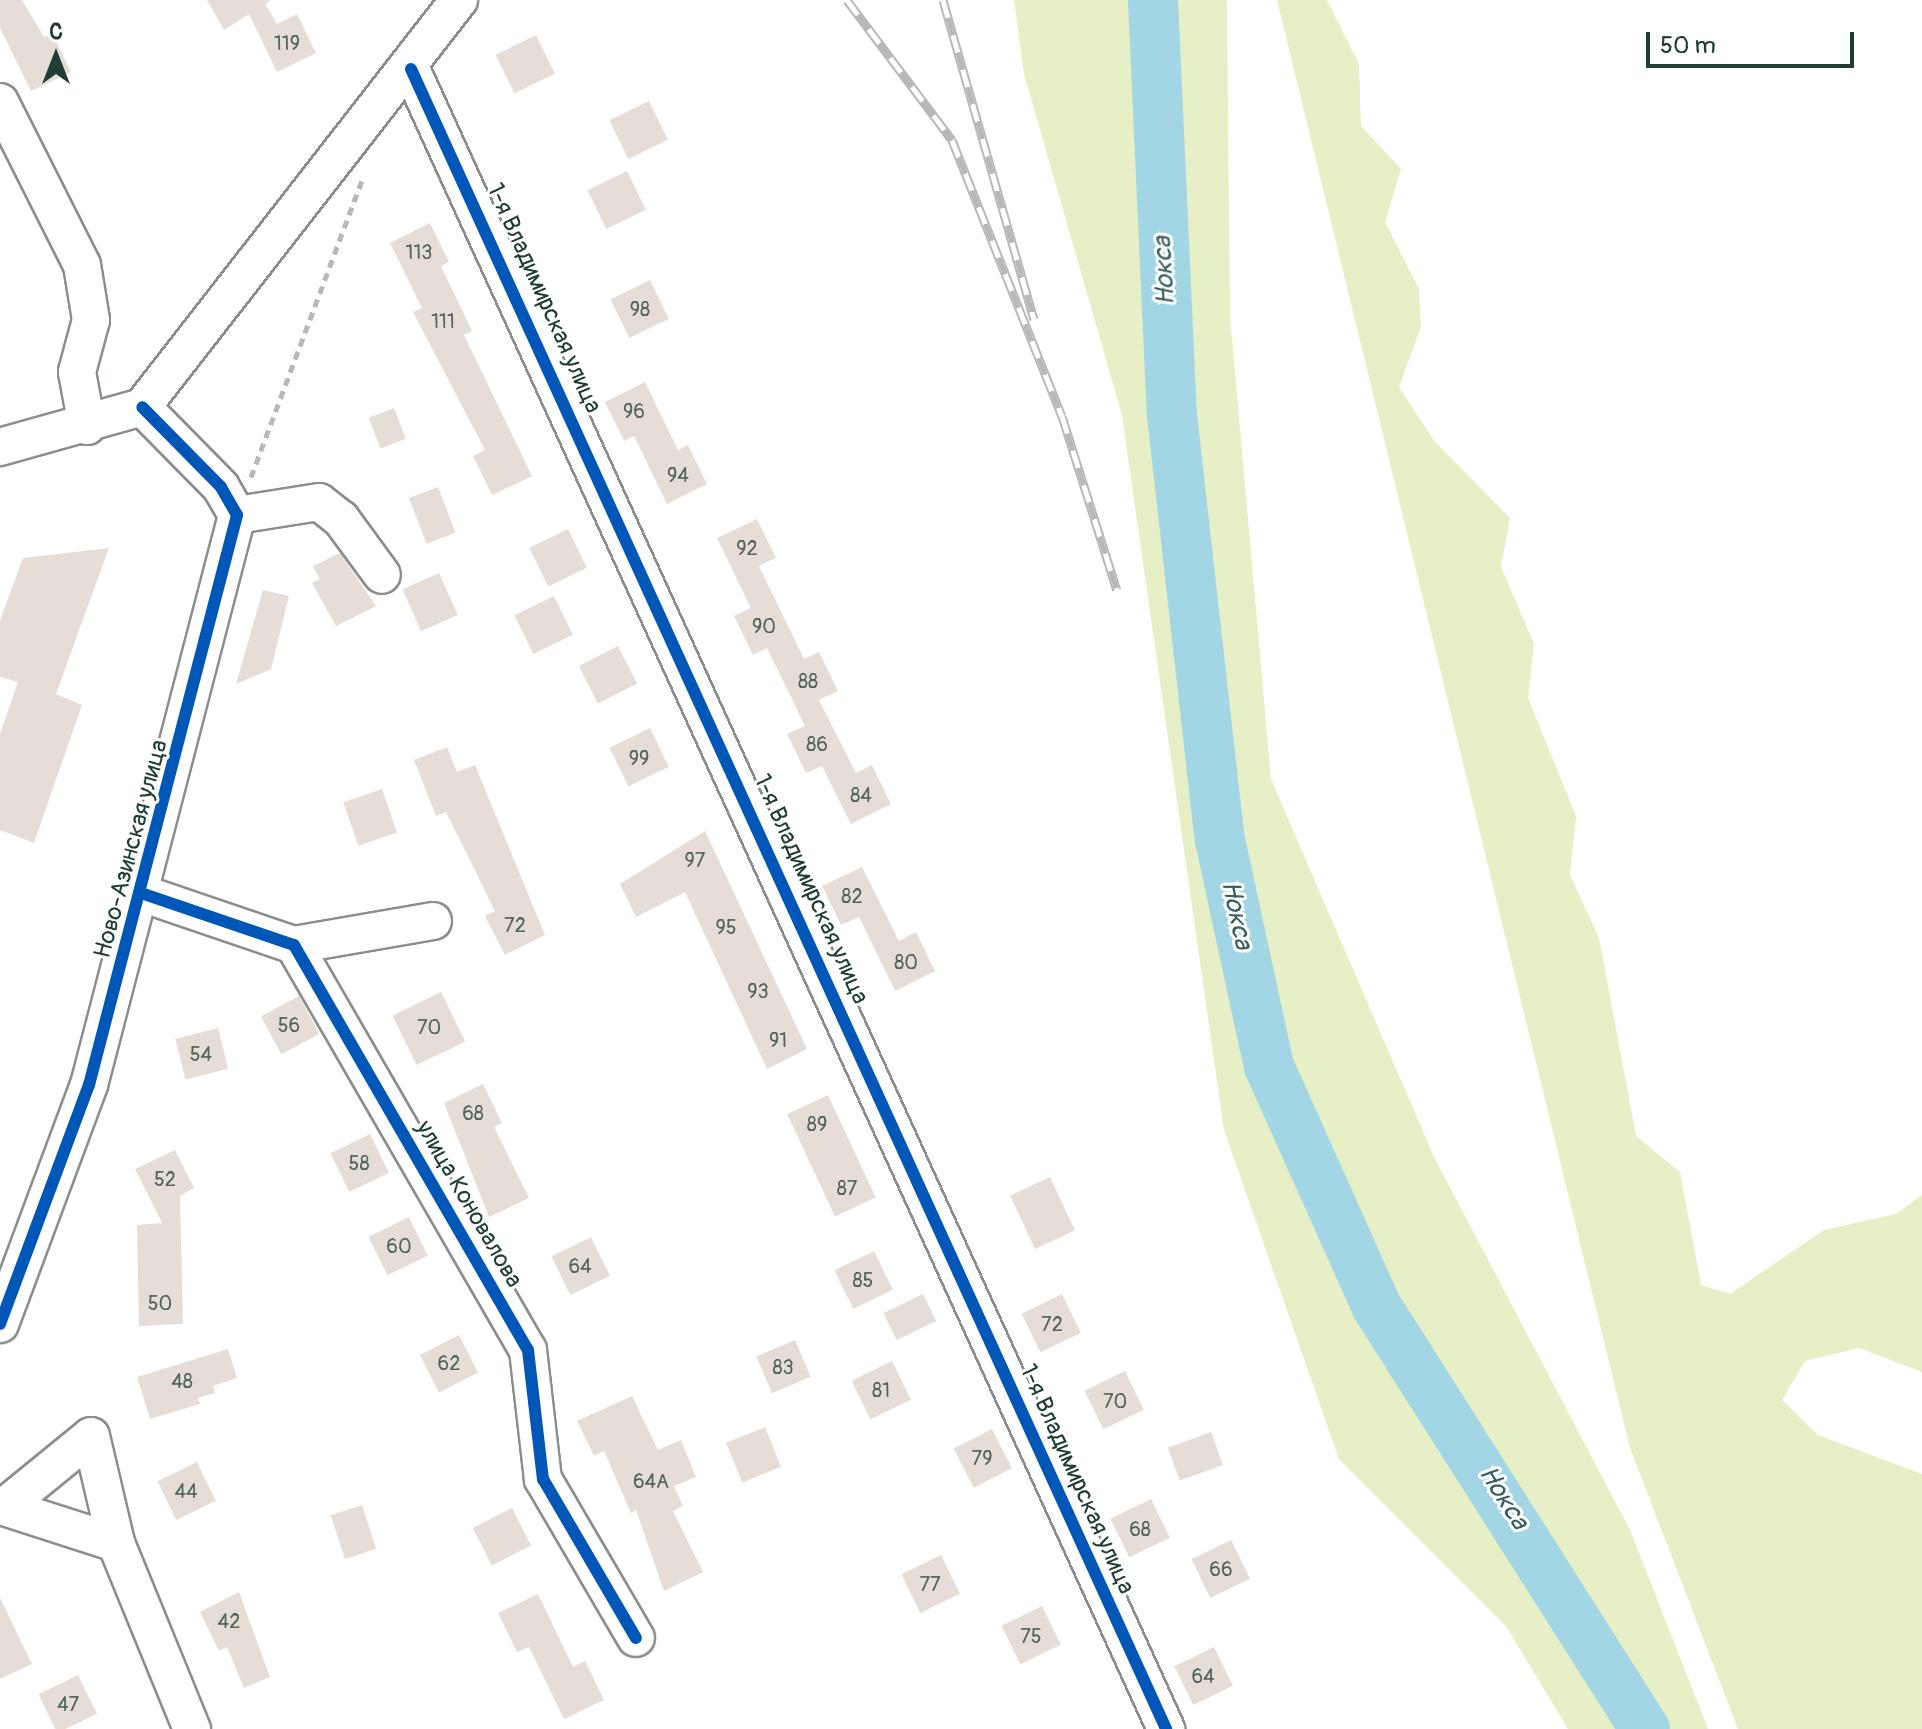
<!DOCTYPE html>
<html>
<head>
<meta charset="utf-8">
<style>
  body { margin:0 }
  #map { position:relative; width:1922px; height:1729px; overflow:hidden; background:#fff; font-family:Pangolin,sans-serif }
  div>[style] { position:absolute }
  .green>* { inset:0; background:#e6efc5 }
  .river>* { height:50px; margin:-25px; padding:0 25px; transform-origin:25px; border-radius:25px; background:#a2d6e5 }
  .building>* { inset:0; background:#e6ddd6; transform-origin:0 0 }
  .path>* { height:5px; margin-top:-2.5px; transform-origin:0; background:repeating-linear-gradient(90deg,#b6b9b8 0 8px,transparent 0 14px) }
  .roads { filter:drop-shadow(2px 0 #898f8d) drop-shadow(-2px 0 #898f8d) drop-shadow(0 2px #898f8d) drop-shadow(0 -2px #898f8d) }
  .minor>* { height:36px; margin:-18px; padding:0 18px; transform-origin:18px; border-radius:18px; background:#fff }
  .rail>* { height:9px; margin-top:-4.5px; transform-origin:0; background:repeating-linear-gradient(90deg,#fff 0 18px,#b6b9b8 0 36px); box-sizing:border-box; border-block:2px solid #b6b9b8 }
  .cycleway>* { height:12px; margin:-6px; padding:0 6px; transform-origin:6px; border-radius:6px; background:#0057b8 }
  span { translate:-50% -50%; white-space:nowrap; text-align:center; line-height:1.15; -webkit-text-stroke:6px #fff; paint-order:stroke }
  .number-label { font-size:20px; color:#51655c }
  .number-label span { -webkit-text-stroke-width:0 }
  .street-label { font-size:24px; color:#1f3d34 }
  .water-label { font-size:26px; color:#365f5e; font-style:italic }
  .north { position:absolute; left:16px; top:16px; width:80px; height:80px; -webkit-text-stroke:6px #fff; paint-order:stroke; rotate:0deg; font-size:22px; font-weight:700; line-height:32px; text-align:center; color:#1f3d34 }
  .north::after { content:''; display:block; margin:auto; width:28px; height:36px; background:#1f3d34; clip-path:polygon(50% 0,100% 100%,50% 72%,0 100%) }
  .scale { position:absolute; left:1646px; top:32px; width:208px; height:36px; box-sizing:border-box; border:4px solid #1f3d34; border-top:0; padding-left:10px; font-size:24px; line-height:28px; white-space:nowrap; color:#1f3d34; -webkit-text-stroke:6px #fff; paint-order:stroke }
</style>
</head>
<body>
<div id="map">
  <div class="green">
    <i style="clip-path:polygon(1014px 0,1227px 0,1230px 316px,1271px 779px,1434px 1157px,1630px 1530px,1708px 1729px,1568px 1729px,1506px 1626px,1339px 1459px,1224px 1130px,1122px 415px,1024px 74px)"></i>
    <i style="clip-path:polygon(1277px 0,1327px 0,1359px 64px,1361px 126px,1401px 169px,1385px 222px,1419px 289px,1421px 327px,1399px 387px,1435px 442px,1510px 518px,1501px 567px,1534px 644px,1528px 698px,1576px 816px,1570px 875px,1599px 938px,1636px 1136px,1680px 1172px,1701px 1285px,1730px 1294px,1824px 1230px,1896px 1214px,1922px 1195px,1922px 1372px,1859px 1348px,1805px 1361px,1782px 1400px,1818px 1435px,1922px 1474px,1922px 1729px,1738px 1729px,1630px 1448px)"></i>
  </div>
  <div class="river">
    <i style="left:1153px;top:0;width:415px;rotate:87.4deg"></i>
    <i style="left:1172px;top:415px;width:428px;rotate:83.6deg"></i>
    <i style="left:1220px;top:840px;width:231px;rotate:77.8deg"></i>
    <i style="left:1269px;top:1066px;width:264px;rotate:65.9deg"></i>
    <i style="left:1377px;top:1307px;width:500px;rotate:57.6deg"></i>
  </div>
  <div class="building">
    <i style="clip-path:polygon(0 0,22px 0,44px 37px,52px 33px,71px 72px,31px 91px,0 28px)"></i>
    <i style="clip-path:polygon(207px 0,271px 0,265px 4px,277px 24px,297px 14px,316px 53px,277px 72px,249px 14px,224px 30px)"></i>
    <i style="left:536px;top:35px;width:43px;height:45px;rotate:64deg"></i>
    <i style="left:649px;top:101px;width:43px;height:44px;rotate:64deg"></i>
    <i style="left:627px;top:171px;width:43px;height:44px;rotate:64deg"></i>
    <i style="clip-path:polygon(430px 223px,449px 262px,441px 266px,472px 331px,464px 335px,532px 476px,492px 495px,473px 456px,485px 450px,413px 312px,422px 308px,390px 243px)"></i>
    <i style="left:650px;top:280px;width:43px;height:44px;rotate:64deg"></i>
    <i style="clip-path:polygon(645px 382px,678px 450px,688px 445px,707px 484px,667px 504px,634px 436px,624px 441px,605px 402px)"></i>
    <i style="left:394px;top:408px;width:33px;height:27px;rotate:69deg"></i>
    <i style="left:438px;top:487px;width:49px;height:31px;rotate:69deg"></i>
    <i style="clip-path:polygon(757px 519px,776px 558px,759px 566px,804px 659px,819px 652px,838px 691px,819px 700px,856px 773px,872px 765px,891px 804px,851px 824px,822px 766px,806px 773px,787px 734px,805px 726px,767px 648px,753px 655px,734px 616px,751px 608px,717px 538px)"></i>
    <i style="left:568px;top:529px;width:43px;height:43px;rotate:64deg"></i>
    <i style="clip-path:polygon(109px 548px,56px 694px,82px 705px,34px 843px,0 830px,0 734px,18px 682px,0 677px,0 620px,23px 558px)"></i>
    <i style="clip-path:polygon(340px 553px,376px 606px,336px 626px,312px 583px,320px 579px,313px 566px)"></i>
    <i style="left:439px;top:573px;width:46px;height:40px;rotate:66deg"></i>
    <i style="clip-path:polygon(263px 590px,289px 596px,271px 669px,236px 684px)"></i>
    <i style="left:554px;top:596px;width:43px;height:44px;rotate:64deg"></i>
    <i style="left:618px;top:646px;width:42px;height:44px;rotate:63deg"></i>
    <i style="left:650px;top:728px;width:43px;height:45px;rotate:64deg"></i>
    <i style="clip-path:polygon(447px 747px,457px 772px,475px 765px,545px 935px,505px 955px,485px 916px,495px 911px,446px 812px,436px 816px,414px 760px)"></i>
    <i style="left:382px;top:789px;width:46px;height:41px;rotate:71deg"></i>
    <i style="clip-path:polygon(705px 831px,807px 1049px,767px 1069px,685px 892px,636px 917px,620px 884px)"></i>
    <i style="clip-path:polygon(862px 867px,899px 941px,916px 932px,935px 971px,895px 991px,859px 917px,841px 925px,822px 886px)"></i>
    <i style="left:441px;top:992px;width:55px;height:54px;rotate:64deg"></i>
    <i style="left:299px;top:996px;width:43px;height:43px;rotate:62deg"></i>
    <i style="left:218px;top:1028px;width:42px;height:44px;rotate:76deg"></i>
    <i style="clip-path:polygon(483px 1084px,502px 1123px,494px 1127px,529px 1198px,489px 1217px,444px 1103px)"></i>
    <i style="left:828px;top:1095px;width:113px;height:45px;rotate:65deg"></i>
    <i style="left:370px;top:1134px;width:43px;height:44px;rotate:64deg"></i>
    <i style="clip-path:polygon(175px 1150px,194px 1188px,180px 1196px,183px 1324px,139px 1326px,137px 1225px,162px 1223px,135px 1169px)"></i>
    <i style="left:1050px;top:1177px;width:59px;height:44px;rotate:65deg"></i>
    <i style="left:409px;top:1217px;width:43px;height:45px;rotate:64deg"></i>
    <i style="left:591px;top:1237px;width:43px;height:44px;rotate:64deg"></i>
    <i style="left:874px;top:1251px;width:43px;height:44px;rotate:64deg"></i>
    <i style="left:923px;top:1294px;width:30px;height:44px;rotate:64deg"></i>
    <i style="left:1062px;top:1294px;width:43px;height:45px;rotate:64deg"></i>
    <i style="left:459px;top:1335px;width:42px;height:44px;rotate:63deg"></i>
    <i style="left:795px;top:1340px;width:40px;height:42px;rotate:67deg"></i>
    <i style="clip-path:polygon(228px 1349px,237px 1378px,213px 1386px,215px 1393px,198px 1398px,200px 1404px,150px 1419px,137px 1377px)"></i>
    <i style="left:892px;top:1361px;width:43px;height:45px;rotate:64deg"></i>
    <i style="left:1125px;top:1371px;width:43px;height:45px;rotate:64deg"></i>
    <i style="clip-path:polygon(632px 1396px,658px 1450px,681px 1440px,696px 1477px,674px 1486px,683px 1506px,673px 1511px,703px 1572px,664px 1591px,636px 1510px,631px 1513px,604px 1451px,594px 1456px,577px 1421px)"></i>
    <i style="left:765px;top:1427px;width:43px;height:42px;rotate:68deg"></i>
    <i style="left:992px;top:1429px;width:44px;height:43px;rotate:63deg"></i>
    <i style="left:1211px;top:1432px;width:35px;height:46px;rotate:70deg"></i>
    <i style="left:197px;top:1462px;width:43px;height:44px;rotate:64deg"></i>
    <i style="left:1151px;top:1499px;width:43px;height:45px;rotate:64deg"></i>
    <i style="left:362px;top:1505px;width:46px;height:33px;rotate:72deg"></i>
    <i style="left:512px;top:1508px;width:42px;height:44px;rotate:63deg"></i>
    <i style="left:1231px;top:1540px;width:43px;height:44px;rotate:64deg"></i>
    <i style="left:941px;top:1555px;width:43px;height:44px;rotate:64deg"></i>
    <i style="clip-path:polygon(239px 1592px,270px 1677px,244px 1688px,227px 1647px,219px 1651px,200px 1612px)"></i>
    <i style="clip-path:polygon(538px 1594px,573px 1667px,585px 1661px,604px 1700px,564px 1719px,529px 1647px,517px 1652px,498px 1613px)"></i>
    <i style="clip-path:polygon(0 1598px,32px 1664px,0 1679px)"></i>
    <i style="left:1042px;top:1606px;width:43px;height:45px;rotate:64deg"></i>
    <i style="left:1214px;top:1647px;width:43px;height:44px;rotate:64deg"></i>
    <i style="left:78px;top:1675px;width:43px;height:44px;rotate:64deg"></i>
  </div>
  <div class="path">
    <i style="left:251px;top:477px;width:322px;rotate:-69.5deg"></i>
  </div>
  <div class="roads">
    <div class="minor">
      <i style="left:411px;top:69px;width:1824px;rotate:65.54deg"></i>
      <i style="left:0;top:102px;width:182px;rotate:63.3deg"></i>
      <i style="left:82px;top:265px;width:56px;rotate:80.7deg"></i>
      <i style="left:91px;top:320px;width:54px;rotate:105.1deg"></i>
      <i style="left:77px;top:372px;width:55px;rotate:79.5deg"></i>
      <i style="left:142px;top:407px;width:516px;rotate:-52.09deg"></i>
      <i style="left:0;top:447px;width:148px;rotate:-15.7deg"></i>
      <i style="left:237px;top:515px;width:83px;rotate:-9deg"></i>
      <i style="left:319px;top:502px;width:28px;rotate:38deg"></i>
      <i style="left:341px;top:519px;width:69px;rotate:53.8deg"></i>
      <i style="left:144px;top:894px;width:158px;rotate:18.8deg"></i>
      <i style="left:294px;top:945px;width:468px;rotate:60deg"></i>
      <i style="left:528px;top:1350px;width:130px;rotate:83.4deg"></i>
      <i style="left:543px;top:1479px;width:184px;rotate:59.7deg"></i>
      <i style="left:294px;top:945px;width:141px;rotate:-9.8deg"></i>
      <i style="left:0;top:1324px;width:255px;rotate:-69.6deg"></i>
      <i style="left:89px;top:1085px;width:589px;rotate:-75.44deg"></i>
      <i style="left:237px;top:515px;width:32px;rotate:-120deg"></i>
      <i style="left:221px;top:487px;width:112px;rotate:-134.6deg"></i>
      <i style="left:91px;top:1436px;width:110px;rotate:76.8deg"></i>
      <i style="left:116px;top:1543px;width:118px;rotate:-162.2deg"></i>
      <i style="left:4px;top:1507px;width:112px;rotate:-39.2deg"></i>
      <i style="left:116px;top:1543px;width:201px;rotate:67.8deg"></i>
    </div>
  </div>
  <div class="rail">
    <i style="left:847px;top:0;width:175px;rotate:53.1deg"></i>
    <i style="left:952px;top:140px;width:297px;rotate:68.3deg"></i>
    <i style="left:1062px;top:416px;width:182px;rotate:72.5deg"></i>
    <i style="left:943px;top:0;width:332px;rotate:74.1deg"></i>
  </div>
  <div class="cycleway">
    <i style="left:411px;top:69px;width:1824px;rotate:65.54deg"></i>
    <i style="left:144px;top:894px;width:158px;rotate:18.8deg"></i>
    <i style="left:294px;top:945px;width:468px;rotate:60deg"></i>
    <i style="left:528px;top:1350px;width:130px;rotate:83.4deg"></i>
    <i style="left:543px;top:1479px;width:184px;rotate:59.7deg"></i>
    <i style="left:0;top:1324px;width:255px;rotate:-69.6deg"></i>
    <i style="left:89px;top:1085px;width:589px;rotate:-75.44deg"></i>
    <i style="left:237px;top:515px;width:32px;rotate:-120deg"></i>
    <i style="left:221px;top:487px;width:112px;rotate:-134.6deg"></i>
  </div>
  <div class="number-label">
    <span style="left:287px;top:43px">119</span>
    <span style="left:419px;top:252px">113</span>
    <span style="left:640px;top:309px">98</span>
    <span style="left:443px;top:321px">111</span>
    <span style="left:634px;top:411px">96</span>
    <span style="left:678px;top:475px">94</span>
    <span style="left:747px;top:548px">92</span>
    <span style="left:764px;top:626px">90</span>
    <span style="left:808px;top:681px">88</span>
    <span style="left:817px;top:744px">86</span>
    <span style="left:639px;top:758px">99</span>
    <span style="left:861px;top:795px">84</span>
    <span style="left:695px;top:860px">97</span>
    <span style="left:852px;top:896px">82</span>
    <span style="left:515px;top:925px">72</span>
    <span style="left:726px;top:927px">95</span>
    <span style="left:906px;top:962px">80</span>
    <span style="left:758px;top:991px">93</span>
    <span style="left:289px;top:1025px">56</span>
    <span style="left:429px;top:1027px">70</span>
    <span style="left:778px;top:1040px">91</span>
    <span style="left:201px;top:1054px">54</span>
    <span style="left:473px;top:1113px">68</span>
    <span style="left:817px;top:1124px">89</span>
    <span style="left:359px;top:1163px">58</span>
    <span style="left:165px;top:1179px">52</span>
    <span style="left:847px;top:1188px">87</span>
    <span style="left:399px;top:1246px">60</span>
    <span style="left:580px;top:1266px">64</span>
    <span style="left:863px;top:1280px">85</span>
    <span style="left:160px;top:1303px">50</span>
    <span style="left:1052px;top:1324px">72</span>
    <span style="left:449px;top:1363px">62</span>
    <span style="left:783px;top:1367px">83</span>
    <span style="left:182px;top:1381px">48</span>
    <span style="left:881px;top:1390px">81</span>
    <span style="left:1115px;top:1401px">70</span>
    <span style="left:982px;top:1458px">79</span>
    <span style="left:651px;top:1481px">64А</span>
    <span style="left:186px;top:1491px">44</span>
    <span style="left:1140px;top:1529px">68</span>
    <span style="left:1221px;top:1569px">66</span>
    <span style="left:930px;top:1584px">77</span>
    <span style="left:229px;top:1621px">42</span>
    <span style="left:1031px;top:1636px">75</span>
    <span style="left:1203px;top:1676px">64</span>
    <span style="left:68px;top:1704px">47</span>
  </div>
  <div class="street-label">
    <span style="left:544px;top:298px;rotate:66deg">1-я Владимирская улица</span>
    <span style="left:131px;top:849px;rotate:-75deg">Ново-Азинская улица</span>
    <span style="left:811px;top:889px;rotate:66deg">1-я Владимирская улица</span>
    <span style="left:469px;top:1204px;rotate:60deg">улица Коновалова</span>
    <span style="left:1077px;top:1479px;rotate:66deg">1-я Владимирская улица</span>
  </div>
  <div class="water-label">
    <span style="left:1165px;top:271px;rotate:-93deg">Нокса</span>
    <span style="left:1236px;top:915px;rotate:78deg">Нокса</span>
    <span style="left:1503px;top:1498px;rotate:58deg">Нокса</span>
  </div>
  <div class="north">С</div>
  <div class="scale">50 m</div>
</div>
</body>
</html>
